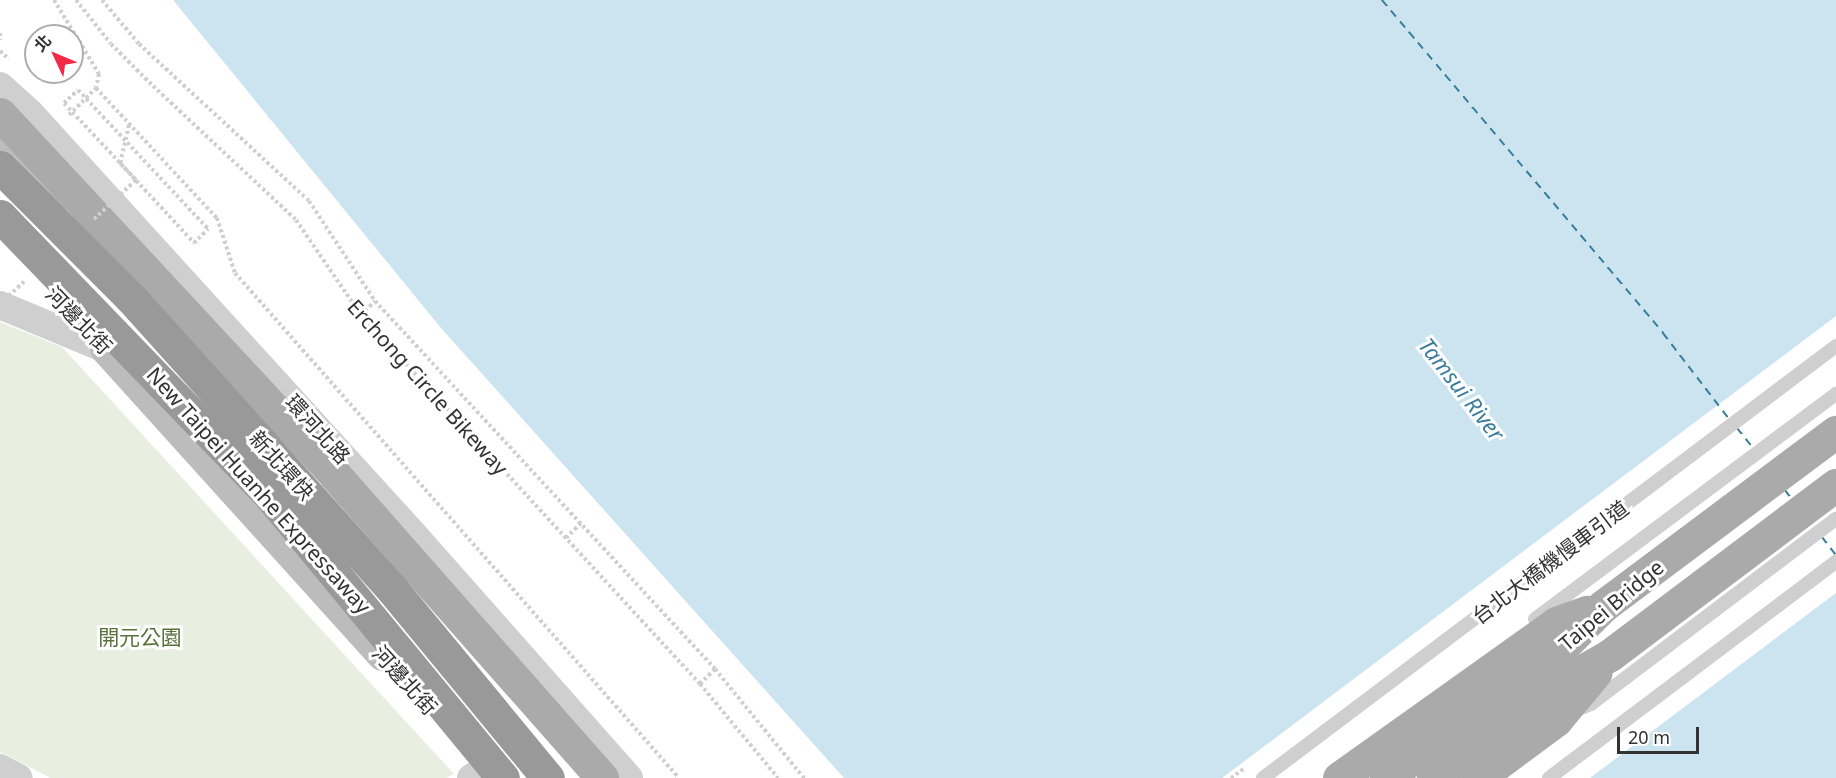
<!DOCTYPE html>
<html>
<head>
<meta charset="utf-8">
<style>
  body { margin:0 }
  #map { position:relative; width:1836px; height:778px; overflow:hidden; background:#fff; font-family:"Noto Sans","Noto Sans TC",sans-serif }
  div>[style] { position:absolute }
  .green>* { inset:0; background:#e9efe0 }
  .water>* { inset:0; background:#cbe4f0 }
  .pier>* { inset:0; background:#fff }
  .ferry>* { height:1.5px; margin-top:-0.75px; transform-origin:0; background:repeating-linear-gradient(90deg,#387d9c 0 8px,transparent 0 14px) }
  .path>* { height:4px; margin-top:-2px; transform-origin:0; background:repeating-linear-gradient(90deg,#cfcfcf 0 3px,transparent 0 6px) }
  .lane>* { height:14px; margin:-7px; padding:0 7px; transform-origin:7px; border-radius:7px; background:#cfcfcf }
  .street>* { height:28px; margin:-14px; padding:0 14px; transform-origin:14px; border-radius:14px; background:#cfcfcf }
  .secondary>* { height:33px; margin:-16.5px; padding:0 16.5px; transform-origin:16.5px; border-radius:16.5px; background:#bcbcbc }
  .primary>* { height:33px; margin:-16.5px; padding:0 16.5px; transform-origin:16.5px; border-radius:16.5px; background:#aaa }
  .path-bridge>* { height:4px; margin-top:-2px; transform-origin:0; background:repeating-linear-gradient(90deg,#cfcfcf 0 3px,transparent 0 6px) }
  .highway-bridge>* { height:33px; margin:-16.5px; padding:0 16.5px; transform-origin:16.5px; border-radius:16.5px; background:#999 }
  span { translate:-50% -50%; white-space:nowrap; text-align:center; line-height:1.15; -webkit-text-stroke:6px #fff; paint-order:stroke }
  .street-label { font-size:21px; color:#323232 }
  .park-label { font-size:21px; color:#59723b }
  .water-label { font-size:22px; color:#387d9c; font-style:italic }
  .north { position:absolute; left:24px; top:24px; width:60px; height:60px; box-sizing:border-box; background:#fff; border:2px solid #adadad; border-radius:50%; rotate:314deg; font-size:16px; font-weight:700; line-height:24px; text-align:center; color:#323232 }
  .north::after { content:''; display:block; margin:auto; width:21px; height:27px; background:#f32a47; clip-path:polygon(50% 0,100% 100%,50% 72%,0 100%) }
  .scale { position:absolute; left:1617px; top:727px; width:82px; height:27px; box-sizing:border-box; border:3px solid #323232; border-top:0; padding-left:8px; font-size:18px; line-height:21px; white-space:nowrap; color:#323232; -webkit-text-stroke:4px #fff; paint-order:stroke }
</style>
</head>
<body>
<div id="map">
  <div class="green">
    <i style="clip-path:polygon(0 322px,62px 347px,454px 774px,447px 778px,51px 778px,0 752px)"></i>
  </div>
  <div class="water">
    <i style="clip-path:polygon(173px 0,1836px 0,1836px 778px,844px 778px,441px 328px)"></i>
  </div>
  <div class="pier">
    <i style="clip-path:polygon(1836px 316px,1836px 593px,1590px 778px,1222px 778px)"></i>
  </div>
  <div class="ferry">
    <i style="left:1382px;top:0;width:436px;rotate:49.8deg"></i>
    <i style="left:1663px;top:333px;width:110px;rotate:52.4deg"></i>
    <i style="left:1737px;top:428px;width:26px;rotate:51deg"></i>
    <i style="left:1785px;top:490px;width:10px;rotate:53deg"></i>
    <i style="left:1822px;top:537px;width:23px;rotate:52deg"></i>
  </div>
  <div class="path">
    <i style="left:54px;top:0;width:87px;rotate:58.7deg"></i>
    <i style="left:99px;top:74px;width:14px;rotate:102deg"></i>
    <i style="left:96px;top:88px;width:178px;rotate:47.1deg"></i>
    <i style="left:217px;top:218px;width:58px;rotate:71.9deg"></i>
    <i style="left:235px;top:273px;width:672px;rotate:48.68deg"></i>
    <i style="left:76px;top:0;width:56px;rotate:51.5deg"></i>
    <i style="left:111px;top:44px;width:59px;rotate:45deg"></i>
    <i style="left:153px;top:86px;width:196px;rotate:43.1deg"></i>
    <i style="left:296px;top:220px;width:115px;rotate:55.6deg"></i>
    <i style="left:361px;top:315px;width:501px;rotate:47.43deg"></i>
    <i style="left:700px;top:684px;width:122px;rotate:50.3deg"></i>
    <i style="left:102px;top:0;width:57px;rotate:49.9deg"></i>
    <i style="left:139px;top:44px;width:231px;rotate:42.7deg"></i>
    <i style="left:309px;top:201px;width:120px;rotate:56.6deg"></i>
    <i style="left:375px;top:301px;width:501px;rotate:47.26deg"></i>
    <i style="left:715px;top:669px;width:141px;rotate:50.8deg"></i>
    <i style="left:0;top:33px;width:7px;rotate:90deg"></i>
    <i style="left:0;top:51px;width:12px;rotate:42deg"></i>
    <i style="left:69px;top:115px;width:38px;rotate:-45deg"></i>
    <i style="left:129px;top:125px;width:39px;rotate:103deg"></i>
    <i style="left:120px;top:163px;width:109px;rotate:47.2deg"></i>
    <i style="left:194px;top:243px;width:20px;rotate:-45deg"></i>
    <i style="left:361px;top:315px;width:20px;rotate:-45deg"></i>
    <i style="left:566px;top:538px;width:21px;rotate:-45deg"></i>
    <i style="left:700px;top:684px;width:21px;rotate:-45deg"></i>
    <i style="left:1231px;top:778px;width:17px;rotate:-36deg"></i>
  </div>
  <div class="lane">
    <i style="left:1535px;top:619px;width:376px;rotate:-36.8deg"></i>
    <i style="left:1576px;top:710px;width:16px;rotate:-22deg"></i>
    <i style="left:1591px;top:704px;width:307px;rotate:-37.1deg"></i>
    <i style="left:1263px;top:778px;width:718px;rotate:-37.01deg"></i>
    <i style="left:1549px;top:778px;width:359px;rotate:-37deg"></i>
  </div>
  <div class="street">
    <i style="left:0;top:86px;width:40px;rotate:42deg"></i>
    <i style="left:30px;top:113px;width:572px;rotate:47.69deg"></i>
    <i style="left:415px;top:536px;width:323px;rotate:48.5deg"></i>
    <i style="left:0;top:305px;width:117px;rotate:22.6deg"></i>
    <i style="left:0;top:768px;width:21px;rotate:28deg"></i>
    <i style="left:471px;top:778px;width:17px;rotate:-33deg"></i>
  </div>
  <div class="secondary">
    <i style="left:0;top:143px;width:76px;rotate:46.1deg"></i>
    <i style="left:106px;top:348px;width:413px;rotate:47.9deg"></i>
  </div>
  <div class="primary">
    <i style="left:0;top:114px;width:492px;rotate:47.1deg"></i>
    <i style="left:335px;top:475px;width:404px;rotate:48.6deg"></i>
    <i style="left:1339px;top:778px;width:267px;rotate:-35.5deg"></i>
    <i style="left:1556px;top:623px;width:33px;rotate:-20deg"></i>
    <i style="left:1386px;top:778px;width:225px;rotate:-36.9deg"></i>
    <i style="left:1566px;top:643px;width:52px;rotate:-45deg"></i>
    <i style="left:1603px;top:606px;width:291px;rotate:-36.8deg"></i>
    <i style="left:1433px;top:778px;width:151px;rotate:-36.9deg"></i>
    <i style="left:1554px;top:687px;width:64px;rotate:-29.7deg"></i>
    <i style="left:1610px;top:655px;width:283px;rotate:-37deg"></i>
    <i style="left:1478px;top:778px;width:97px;rotate:-36.6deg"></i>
    <i style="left:1556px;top:720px;width:62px;rotate:-50.2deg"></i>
  </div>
  <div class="path-bridge">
    <i style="left:94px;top:219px;width:57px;rotate:-42.9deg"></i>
    <i style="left:136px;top:180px;width:105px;rotate:-133.1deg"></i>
    <i style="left:64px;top:103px;width:19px;rotate:-43deg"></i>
    <i style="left:78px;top:90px;width:190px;rotate:46.9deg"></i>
    <i style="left:0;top:304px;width:33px;rotate:-43deg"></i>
  </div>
  <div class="highway-bridge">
    <i style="left:0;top:167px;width:185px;rotate:45deg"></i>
    <i style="left:131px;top:298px;width:202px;rotate:48deg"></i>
    <i style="left:266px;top:448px;width:189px;rotate:48.2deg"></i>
    <i style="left:392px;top:589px;width:245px;rotate:50.5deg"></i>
    <i style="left:0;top:216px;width:392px;rotate:46deg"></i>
    <i style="left:272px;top:498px;width:363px;rotate:50.5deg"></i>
  </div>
  <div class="street-label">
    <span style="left:79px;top:320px;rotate:46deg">河邊北街</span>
    <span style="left:428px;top:387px;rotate:48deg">Erchong Circle Bikeway</span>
    <span style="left:318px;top:429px;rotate:48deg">環河北路</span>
    <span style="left:282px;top:465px;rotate:48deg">新北環快</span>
    <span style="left:259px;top:490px;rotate:48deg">New Taipei Huanhe Expressaway</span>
    <span style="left:1550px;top:562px;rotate:-37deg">台北大橋機慢車引道</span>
    <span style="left:1611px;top:605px;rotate:-40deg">Taipei Bridge</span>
    <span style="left:405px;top:680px;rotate:48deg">河邊北街</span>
  </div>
  <div class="park-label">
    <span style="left:140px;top:637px">開元公園</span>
  </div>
  <div class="water-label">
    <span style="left:1462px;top:389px;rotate:52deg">Tamsui River</span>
  </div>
  <div class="north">北</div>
  <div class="scale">20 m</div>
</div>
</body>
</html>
